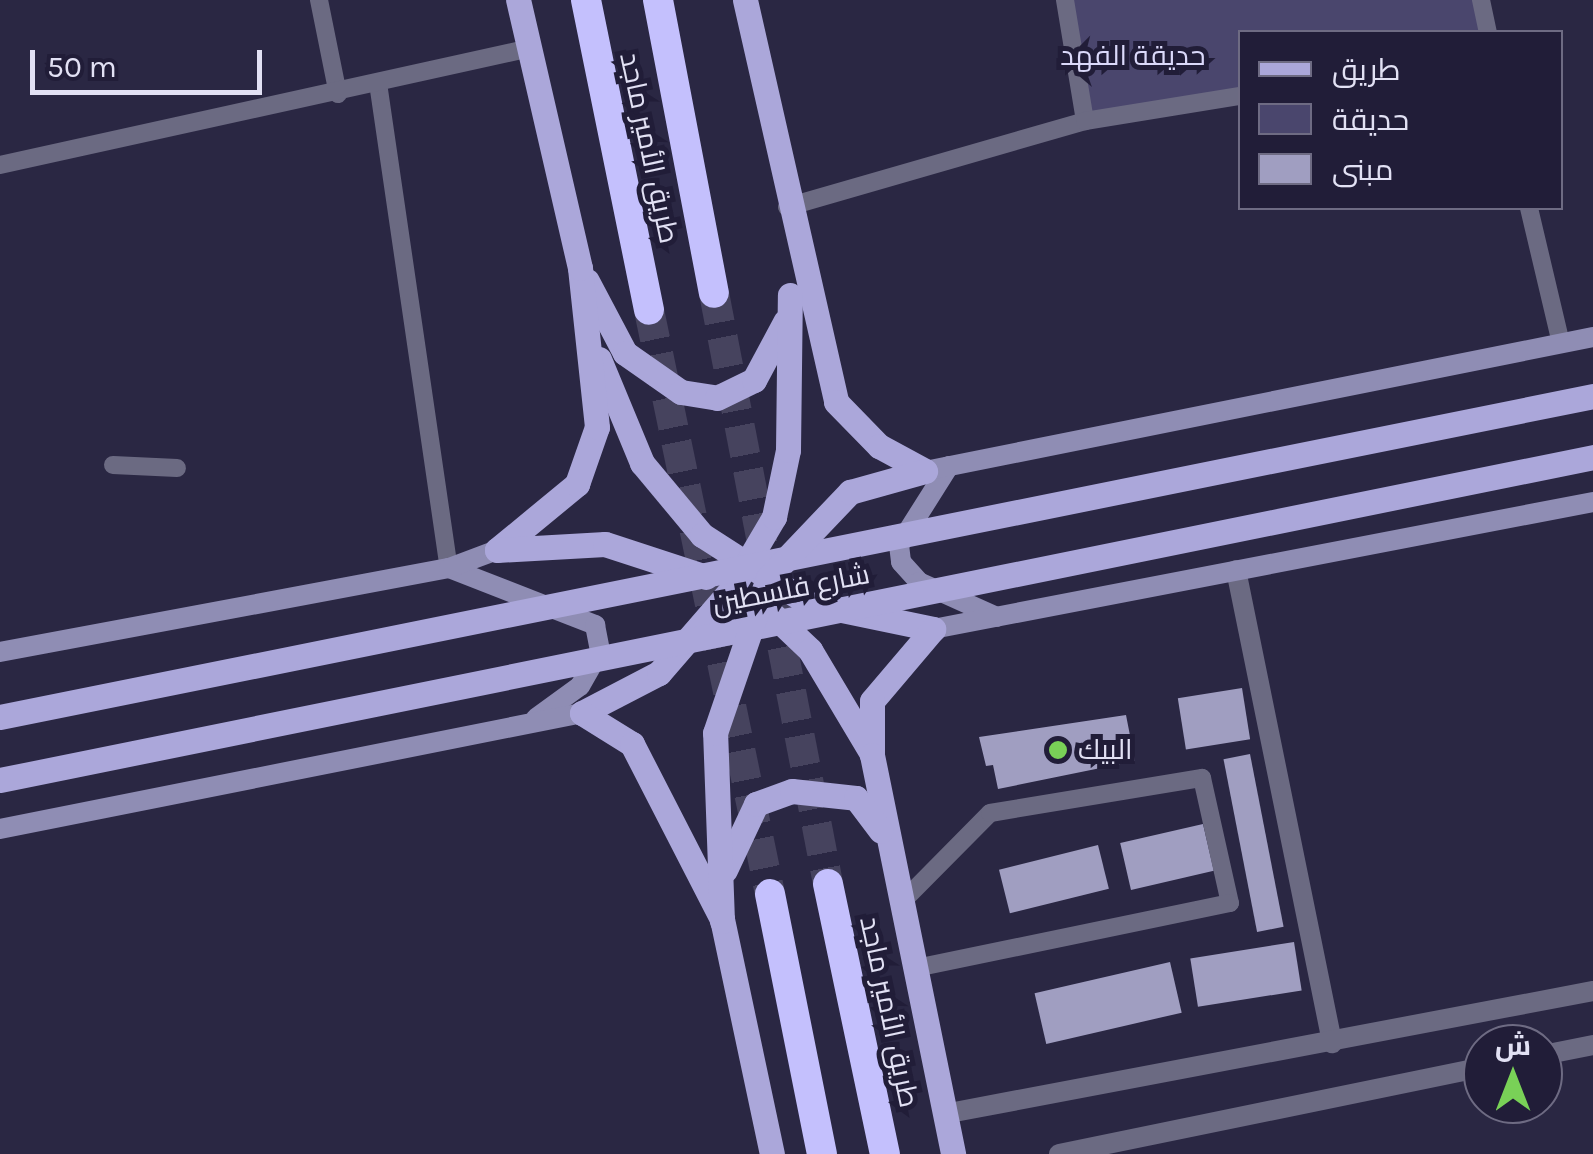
<!DOCTYPE html>
<html>
<head>
<meta charset="utf-8">
<style>
  body { margin:0 }
  #map { position:relative; width:1593px; height:1154px; overflow:hidden; background:#2a2743; font-family:Karla,Cairo,sans-serif }
  div>[style] { position:absolute }
  .green>* { inset:0; background:#4a466d }
  .building>* { inset:0; background:#a09ec1; transform-origin:0 0 }
  .highway-tunnel>* { height:30px; margin-top:-15px; transform-origin:0; background:repeating-linear-gradient(90deg,#46435e 0 30px,transparent 0 45px) }
  .lane>* { height:18px; margin:-9px; padding:0 9px; transform-origin:9px; border-radius:9px; background:#6b6a82 }
  .street>* { height:20px; margin:-10px; padding:0 10px; transform-origin:10px; border-radius:10px; background:#6b6a82 }
  .secondary>* { height:20px; margin:-10px; padding:0 10px; transform-origin:10px; border-radius:10px; background:#8f8db4 }
  .primary>* { height:25px; margin:-12.5px; padding:0 12.5px; transform-origin:12.5px; border-radius:12.5px; background:#aba7da }
  .highway>* { height:30px; margin:-15px; padding:0 15px; transform-origin:15px; border-radius:15px; background:#c4c0fd }
  .dots>* { width:28px; height:28px; translate:-50% -50%; box-sizing:border-box; border:5px solid #211d38; border-radius:50% }
  span { translate:-50% -50%; white-space:nowrap; text-align:center; line-height:1.15; -webkit-text-stroke:10px #211d38; paint-order:stroke }
  .park-label { font-size:28px; color:#dbd9fa }
  .street-label { font-size:28px; color:#e2e1f4 }
  .poi-label { font-size:28px; color:#e2e1f4 }
  .left { translate:0 -50%; text-align:left }
  .legend { position:absolute; left:1238px; top:30px; width:325px; height:180px; box-sizing:border-box; background:#211d38; border:2px solid #6e6b83; margin:0; padding:12px 18px; list-style:none; font-size:30px; color:#e2e1f4 }
  .legend li { display:flex; align-items:center; gap:20px; height:50px }
  .legend b { width:50px; border:2px solid #6e6b83 }
  .north { position:absolute; left:1463px; top:1024px; width:100px; height:100px; box-sizing:border-box; background:#211d38; border:2px solid #6e6b83; border-radius:50%; rotate:0deg; font-size:28px; font-weight:700; line-height:40px; text-align:center; color:#e2e1f4 }
  .north::after { content:''; display:block; margin:auto; width:35px; height:45px; background:#79d157; clip-path:polygon(50% 0,100% 100%,50% 72%,0 100%) }
  .scale { position:absolute; left:30px; top:50px; width:232px; height:45px; box-sizing:border-box; border:5px solid #e2e1f4; border-top:0; padding-left:12px; font-size:30px; line-height:35px; white-space:nowrap; color:#e2e1f4; -webkit-text-stroke:8px #211d38; paint-order:stroke }
</style>
</head>
<body>
<div id="map">
  <div class="green">
    <i style="clip-path:polygon(1065px 0,1481px 0,1488px 32px,1240px 32px,1240px 96px,1085px 121px)"></i>
  </div>
  <div class="building">
    <i style="left:1242px;top:688px;width:52px;height:65px;rotate:81deg"></i>
    <i style="clip-path:polygon(1126px 715px,1135px 761px,998px 789px,993px 765px,986px 766px,979px 737px)"></i>
    <i style="left:1250px;top:754px;width:176px;height:27px;rotate:79deg"></i>
    <i style="left:1203px;top:824px;width:48px;height:85px;rotate:77deg"></i>
    <i style="left:1098px;top:845px;width:45px;height:102px;rotate:76deg"></i>
    <i style="left:1294px;top:942px;width:49px;height:105px;rotate:81deg"></i>
    <i style="left:1170px;top:962px;width:52px;height:139px;rotate:77deg"></i>
  </div>
  <div class="highway-tunnel">
    <i style="left:714px;top:293px;width:269px;rotate:79.1deg"></i>
    <i style="left:649px;top:310px;width:596px;rotate:78.29deg"></i>
    <i style="left:774px;top:603px;width:286px;rotate:79.1deg"></i>
  </div>
  <div class="lane">
    <i style="left:319px;top:0;width:96px;rotate:78.6deg"></i>
    <i style="left:1065px;top:0;width:123px;rotate:80.6deg"></i>
    <i style="left:1481px;top:0;width:33px;rotate:78deg"></i>
    <i style="left:378px;top:83px;width:490px;rotate:81.7deg"></i>
    <i style="left:0;top:165px;width:539px;rotate:-12.44deg"></i>
    <i style="left:787px;top:207px;width:310px;rotate:-16.1deg"></i>
    <i style="left:1085px;top:121px;width:157px;rotate:-9.2deg"></i>
    <i style="left:1529px;top:208px;width:139px;rotate:76.7deg"></i>
    <i style="left:113px;top:465px;width:64px;rotate:2.7deg"></i>
    <i style="left:902px;top:902px;width:125px;rotate:-45.3deg"></i>
    <i style="left:990px;top:813px;width:215px;rotate:-9.4deg"></i>
    <i style="left:1202px;top:778px;width:128px;rotate:77.4deg"></i>
    <i style="left:1230px;top:903px;width:322px;rotate:168.3deg"></i>
  </div>
  <div class="street">
    <i style="left:1236px;top:570px;width:483px;rotate:78.5deg"></i>
    <i style="left:1543px;top:1055px;width:51px;rotate:-11.3deg"></i>
    <i style="left:944px;top:1114px;width:661px;rotate:-10.73deg"></i>
    <i style="left:1059px;top:1154px;width:433px;rotate:-11.6deg"></i>
  </div>
  <div class="secondary">
    <i style="left:949px;top:466px;width:93px;rotate:122.3deg"></i>
    <i style="left:899px;top:545px;width:17px;rotate:83deg"></i>
    <i style="left:901px;top:562px;width:27px;rotate:48deg"></i>
    <i style="left:919px;top:582px;width:85px;rotate:24.2deg"></i>
    <i style="left:925px;top:471px;width:681px;rotate:-11.34deg"></i>
    <i style="left:449px;top:568px;width:157px;rotate:21.3deg"></i>
    <i style="left:595px;top:625px;width:26px;rotate:79deg"></i>
    <i style="left:600px;top:651px;width:40px;rotate:119.7deg"></i>
    <i style="left:580px;top:686px;width:54px;rotate:144deg"></i>
    <i style="left:933px;top:629px;width:672px;rotate:-10.89deg"></i>
    <i style="left:0;top:652px;width:457px;rotate:-10.6deg"></i>
    <i style="left:449px;top:568px;width:51px;rotate:-20.6deg"></i>
    <i style="left:0;top:829px;width:593px;rotate:-11.27deg"></i>
  </div>
  <div class="primary">
    <i style="left:745px;top:0;width:412px;rotate:77.2deg"></i>
    <i style="left:836px;top:402px;width:62px;rotate:45.7deg"></i>
    <i style="left:879px;top:446px;width:52px;rotate:28.5deg"></i>
    <i style="left:587px;top:281px;width:81px;rotate:62.2deg"></i>
    <i style="left:625px;top:353px;width:68px;rotate:34.9deg"></i>
    <i style="left:681px;top:392px;width:36px;rotate:9deg"></i>
    <i style="left:717px;top:398px;width:41px;rotate:-25.9deg"></i>
    <i style="left:754px;top:380px;width:66px;rotate:-61.9deg"></i>
    <i style="left:599px;top:359px;width:113px;rotate:67.5deg"></i>
    <i style="left:642px;top:463px;width:94px;rotate:50.2deg"></i>
    <i style="left:702px;top:535px;width:126px;rotate:32.7deg"></i>
    <i style="left:808px;top:603px;width:128px;rotate:11.7deg"></i>
    <i style="left:497px;top:550px;width:104px;rotate:-39.5deg"></i>
    <i style="left:577px;top:484px;width:60px;rotate:-70.7deg"></i>
    <i style="left:597px;top:427px;width:160px;rotate:-96.1deg"></i>
    <i style="left:580px;top:268px;width:275px;rotate:-103deg"></i>
    <i style="left:497px;top:550px;width:108px;rotate:-3.2deg"></i>
    <i style="left:605px;top:544px;width:106px;rotate:18.1deg"></i>
    <i style="left:771px;top:613px;width:54px;rotate:43.5deg"></i>
    <i style="left:810px;top:650px;width:121px;rotate:59.2deg"></i>
    <i style="left:933px;top:629px;width:94px;rotate:130.3deg"></i>
    <i style="left:872px;top:701px;width:54px;rotate:90deg"></i>
    <i style="left:872px;top:755px;width:407px;rotate:78.5deg"></i>
    <i style="left:582px;top:713px;width:87px;rotate:-27.5deg"></i>
    <i style="left:659px;top:673px;width:110px;rotate:-49.1deg"></i>
    <i style="left:731px;top:590px;width:85px;rotate:-59.5deg"></i>
    <i style="left:774px;top:517px;width:68px;rotate:-78.2deg"></i>
    <i style="left:788px;top:450px;width:155px;rotate:-89.3deg"></i>
    <i style="left:582px;top:713px;width:59px;rotate:31.8deg"></i>
    <i style="left:632px;top:744px;width:197px;rotate:62.8deg"></i>
    <i style="left:722px;top:919px;width:240px;rotate:78deg"></i>
    <i style="left:0;top:717px;width:1625px;rotate:-11.39deg"></i>
    <i style="left:0;top:780px;width:1625px;rotate:-11.46deg"></i>
    <i style="left:725px;top:870px;width:73px;rotate:-64.8deg"></i>
    <i style="left:756px;top:804px;width:38px;rotate:-20deg"></i>
    <i style="left:792px;top:791px;width:64px;rotate:6.2deg"></i>
    <i style="left:856px;top:798px;width:41px;rotate:52.9deg"></i>
    <i style="left:722px;top:921px;width:188px;rotate:-92.1deg"></i>
    <i style="left:715px;top:733px;width:164px;rotate:-71.1deg"></i>
    <i style="left:768px;top:578px;width:119px;rotate:-46.4deg"></i>
    <i style="left:850px;top:492px;width:78px;rotate:-15.6deg"></i>
  </div>
  <div class="highway">
    <i style="left:586px;top:0;width:316px;rotate:78.5deg"></i>
    <i style="left:658px;top:0;width:298px;rotate:79.2deg"></i>
    <i style="left:828px;top:884px;width:276px;rotate:78.1deg"></i>
    <i style="left:770px;top:894px;width:265px;rotate:78.7deg"></i>
  </div>
  <div class="dots">
    <i style="left:1058px;top:750px;background:#79d157"></i>
  </div>
  <div class="park-label">
    <span style="left:1133px;top:56px">حديقة الفهد</span>
  </div>
  <div class="street-label">
    <span style="left:649px;top:148px;rotate:78deg">طريق الأمير ماجد</span>
    <span style="left:791px;top:589px;rotate:-11deg">شارع فلسطين</span>
    <span style="left:889px;top:1012px;rotate:78deg">طريق الأمير ماجد</span>
  </div>
  <div class="poi-label">
    <span class="left" style="left:1078px;top:750px">البيك</span>
  </div>
  <ul class="legend">
  <li><b style="height:12px;background:#aba7da"></b>طريق</li>
  <li><b style="height:28px;background:#4a466d"></b>حديقة</li>
  <li><b style="height:28px;background:#a09ec1"></b>مبنى</li>
  </ul>
  <div class="north">ش</div>
  <div class="scale">50 m</div>
</div>
</body>
</html>
